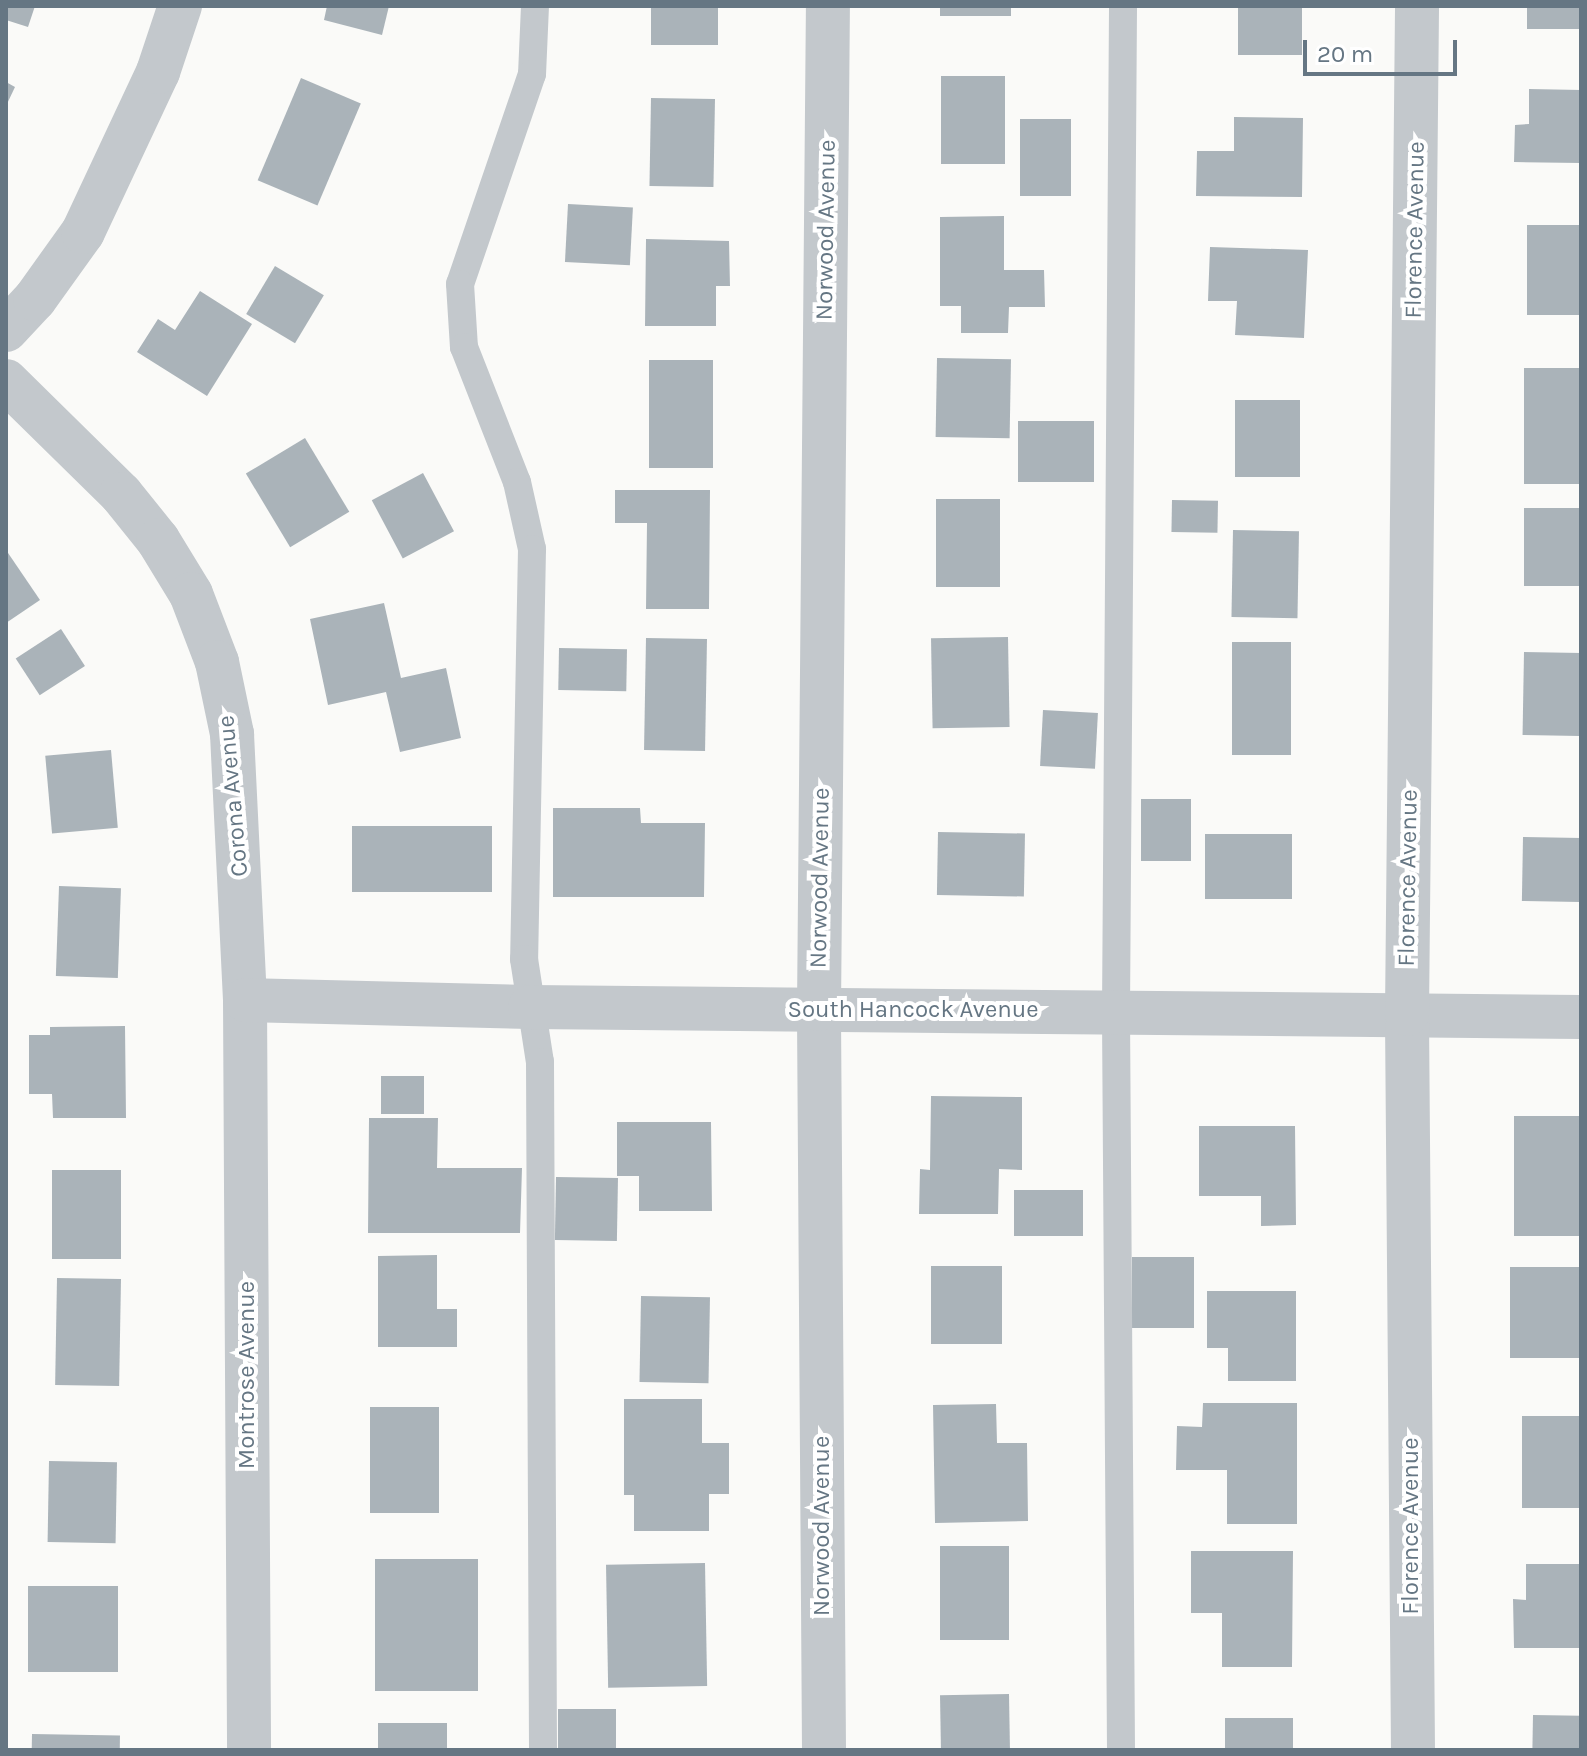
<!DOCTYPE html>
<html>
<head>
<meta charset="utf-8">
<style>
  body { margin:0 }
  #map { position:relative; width:1587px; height:1756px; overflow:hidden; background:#fafaf8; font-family:Karla,sans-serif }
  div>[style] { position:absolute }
  .building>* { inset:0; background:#aab3b9; transform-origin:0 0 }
  .service>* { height:28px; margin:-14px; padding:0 14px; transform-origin:14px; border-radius:14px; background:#c3c8cc }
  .minor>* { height:44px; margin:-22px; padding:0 22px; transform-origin:22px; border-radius:22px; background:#c3c8cc }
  span { translate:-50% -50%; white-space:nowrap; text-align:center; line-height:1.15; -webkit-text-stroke:8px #fff; paint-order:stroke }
  .street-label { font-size:24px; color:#657683 }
  .frame { position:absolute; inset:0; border:8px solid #657683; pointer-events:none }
  .scale { position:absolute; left:1303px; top:40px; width:154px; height:36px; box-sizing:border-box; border:4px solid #657683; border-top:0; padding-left:10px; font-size:24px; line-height:28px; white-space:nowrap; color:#657683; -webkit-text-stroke:6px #fff; paint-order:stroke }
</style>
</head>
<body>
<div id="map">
  <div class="building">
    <i style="clip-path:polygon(6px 6px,35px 6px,28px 27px,6px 20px)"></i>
    <i style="clip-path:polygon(327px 6px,389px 6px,382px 35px,324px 20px)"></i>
    <i style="left:651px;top:6px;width:67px;height:39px"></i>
    <i style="left:940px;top:6px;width:71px;height:10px"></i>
    <i style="left:1238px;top:6px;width:64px;height:49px"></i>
    <i style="left:1527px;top:6px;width:54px;height:23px"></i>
    <i style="left:941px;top:76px;width:64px;height:88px"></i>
    <i style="left:301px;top:78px;width:65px;height:111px;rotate:23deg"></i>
    <i style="clip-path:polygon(6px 82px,15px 87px,6px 106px)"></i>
    <i style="clip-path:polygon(1529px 89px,1581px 90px,1581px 163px,1514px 162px,1515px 125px,1529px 124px)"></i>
    <i style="left:651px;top:98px;width:64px;height:88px;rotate:1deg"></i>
    <i style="clip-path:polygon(1234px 117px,1303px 118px,1302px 197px,1196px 196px,1197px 151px,1234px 151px)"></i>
    <i style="left:1020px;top:119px;width:51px;height:77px"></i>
    <i style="left:568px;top:204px;width:65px;height:58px;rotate:3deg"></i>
    <i style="clip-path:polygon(1004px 216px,1004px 270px,1044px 270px,1045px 307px,1009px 307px,1008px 333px,961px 333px,961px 306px,940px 306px,940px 217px)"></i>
    <i style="left:1527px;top:225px;width:54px;height:90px"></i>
    <i style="clip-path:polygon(646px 239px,729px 241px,730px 286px,716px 286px,716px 326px,645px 326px)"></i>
    <i style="clip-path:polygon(1210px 247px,1308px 250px,1304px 338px,1235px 335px,1237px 301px,1208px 301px)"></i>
    <i style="left:275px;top:266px;width:57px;height:56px;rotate:31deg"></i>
    <i style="clip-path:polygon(200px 291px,252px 324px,207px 396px,137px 352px,158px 319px,175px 330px)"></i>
    <i style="left:937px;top:358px;width:74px;height:79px;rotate:1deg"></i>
    <i style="left:713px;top:360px;width:108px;height:64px;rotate:90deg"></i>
    <i style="left:1524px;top:368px;width:57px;height:116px"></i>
    <i style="left:1235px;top:400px;width:65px;height:77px"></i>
    <i style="left:1018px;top:421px;width:76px;height:61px"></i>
    <i style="left:305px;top:438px;width:86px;height:69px;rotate:59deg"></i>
    <i style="left:423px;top:473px;width:66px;height:58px;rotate:62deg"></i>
    <i style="clip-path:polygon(615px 490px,710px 490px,709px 609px,646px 609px,647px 523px,615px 523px)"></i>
    <i style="left:936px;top:499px;width:64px;height:88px"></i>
    <i style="left:1172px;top:500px;width:46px;height:32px;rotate:1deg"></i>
    <i style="left:1581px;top:508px;width:78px;height:57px;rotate:90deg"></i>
    <i style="left:1233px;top:530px;width:66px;height:87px;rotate:1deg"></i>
    <i style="clip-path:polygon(6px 550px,40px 600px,6px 623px)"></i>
    <i style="clip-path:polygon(384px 603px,401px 678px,446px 668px,461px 738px,400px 752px,386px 692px,328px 705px,310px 619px)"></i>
    <i style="left:61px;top:629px;width:44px;height:54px;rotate:57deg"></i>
    <i style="left:1008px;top:637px;width:90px;height:77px;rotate:89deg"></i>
    <i style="left:646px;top:638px;width:61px;height:112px;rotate:1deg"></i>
    <i style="left:1232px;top:642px;width:59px;height:113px"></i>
    <i style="left:559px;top:648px;width:68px;height:42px;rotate:1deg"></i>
    <i style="left:1524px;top:652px;width:57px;height:83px;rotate:1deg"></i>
    <i style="left:1043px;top:710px;width:55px;height:56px;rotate:3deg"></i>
    <i style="left:111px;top:750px;width:78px;height:66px;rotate:85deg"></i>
    <i style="left:1141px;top:799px;width:50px;height:62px"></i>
    <i style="clip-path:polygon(553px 808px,640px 808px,641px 823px,705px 823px,704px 897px,553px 897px)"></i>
    <i style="left:352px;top:826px;width:140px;height:66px"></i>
    <i style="left:938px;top:832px;width:87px;height:63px;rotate:1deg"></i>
    <i style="left:1205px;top:834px;width:87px;height:65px"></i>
    <i style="left:1523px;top:837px;width:58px;height:64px;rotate:1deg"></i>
    <i style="left:59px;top:886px;width:62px;height:90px;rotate:2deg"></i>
    <i style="clip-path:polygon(125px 1026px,126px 1118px,53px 1118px,52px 1094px,29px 1094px,29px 1035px,50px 1035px,50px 1027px)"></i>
    <i style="left:381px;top:1076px;width:43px;height:38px"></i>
    <i style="clip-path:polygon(931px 1096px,1022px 1097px,1022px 1170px,999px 1169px,998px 1214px,919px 1214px,920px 1169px,930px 1170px)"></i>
    <i style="left:1581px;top:1116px;width:120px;height:67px;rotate:90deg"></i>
    <i style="clip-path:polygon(369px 1118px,438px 1118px,437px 1168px,522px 1168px,520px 1233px,368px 1233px)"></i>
    <i style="clip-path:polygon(617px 1122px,711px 1122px,712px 1211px,639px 1211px,639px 1176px,617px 1176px)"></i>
    <i style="clip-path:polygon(1199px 1126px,1295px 1126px,1296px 1225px,1261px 1226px,1261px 1196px,1199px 1196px)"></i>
    <i style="left:52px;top:1170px;width:69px;height:89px"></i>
    <i style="left:556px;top:1177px;width:62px;height:63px;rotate:1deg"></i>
    <i style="left:1083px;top:1190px;width:46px;height:69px;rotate:90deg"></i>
    <i style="clip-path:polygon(437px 1255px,437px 1309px,457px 1309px,457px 1347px,378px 1347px,378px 1256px)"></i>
    <i style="left:1132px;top:1257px;width:62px;height:71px"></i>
    <i style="left:931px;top:1266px;width:71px;height:78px"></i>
    <i style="left:1510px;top:1267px;width:71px;height:91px"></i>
    <i style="left:57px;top:1278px;width:64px;height:107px;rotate:1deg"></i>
    <i style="clip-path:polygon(1207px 1291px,1296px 1291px,1296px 1381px,1228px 1381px,1228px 1348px,1207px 1348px)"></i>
    <i style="left:641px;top:1296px;width:69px;height:86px;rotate:1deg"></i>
    <i style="clip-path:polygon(624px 1399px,702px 1399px,702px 1443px,729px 1443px,729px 1494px,709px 1494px,709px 1531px,634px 1531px,634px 1495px,624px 1495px)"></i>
    <i style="clip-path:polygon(1203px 1403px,1297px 1403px,1297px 1524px,1227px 1524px,1227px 1470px,1176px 1470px,1177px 1426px,1202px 1427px)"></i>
    <i style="clip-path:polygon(996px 1404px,997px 1443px,1027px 1443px,1028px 1521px,935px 1523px,933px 1405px)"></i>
    <i style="left:370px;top:1407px;width:69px;height:106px"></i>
    <i style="left:1522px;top:1416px;width:59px;height:92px"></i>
    <i style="left:49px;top:1461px;width:68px;height:81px;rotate:1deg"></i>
    <i style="left:1009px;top:1546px;width:94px;height:69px;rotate:90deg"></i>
    <i style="clip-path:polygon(1191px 1551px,1293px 1551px,1292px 1667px,1222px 1667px,1222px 1613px,1191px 1613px)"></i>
    <i style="left:478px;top:1559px;width:132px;height:103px;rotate:90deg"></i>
    <i style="left:705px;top:1563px;width:123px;height:99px;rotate:89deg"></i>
    <i style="clip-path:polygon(1526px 1564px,1581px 1564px,1581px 1648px,1514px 1648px,1513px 1599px,1526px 1600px)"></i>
    <i style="left:28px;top:1586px;width:90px;height:86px"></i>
    <i style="left:1009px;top:1694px;width:56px;height:69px;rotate:89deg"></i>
    <i style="left:558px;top:1709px;width:58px;height:41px"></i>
    <i style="left:1533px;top:1715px;width:48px;height:35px;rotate:1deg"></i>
    <i style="left:1225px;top:1718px;width:68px;height:32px"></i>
    <i style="left:447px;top:1723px;width:27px;height:69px;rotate:90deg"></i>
    <i style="left:32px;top:1734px;width:88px;height:16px;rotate:1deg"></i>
  </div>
  <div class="service">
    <i style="left:535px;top:6px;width:68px;rotate:92.5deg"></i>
    <i style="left:532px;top:74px;width:222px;rotate:108.9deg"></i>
    <i style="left:460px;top:284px;width:63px;rotate:86.4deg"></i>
    <i style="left:464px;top:347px;width:145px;rotate:68.6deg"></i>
    <i style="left:517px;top:482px;width:69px;rotate:77.4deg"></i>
    <i style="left:532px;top:549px;width:410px;rotate:91.1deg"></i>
    <i style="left:524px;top:959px;width:104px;rotate:81.2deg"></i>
    <i style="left:540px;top:1062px;width:688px;rotate:89.75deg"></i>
    <i style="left:1121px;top:1750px;width:739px;rotate:-90.39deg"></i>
    <i style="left:1116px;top:1011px;width:1005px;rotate:-89.6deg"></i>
  </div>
  <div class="minor">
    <i style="left:6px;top:330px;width:42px;rotate:-46.9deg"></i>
    <i style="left:35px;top:299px;width:82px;rotate:-54.4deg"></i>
    <i style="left:83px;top:232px;width:177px;rotate:-64.9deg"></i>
    <i style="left:158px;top:72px;width:70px;rotate:-71.6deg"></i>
    <i style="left:6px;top:381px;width:161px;rotate:44.5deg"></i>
    <i style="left:121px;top:494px;width:59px;rotate:51.2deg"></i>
    <i style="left:158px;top:540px;width:63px;rotate:58.6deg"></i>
    <i style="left:191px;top:594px;width:73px;rotate:69.1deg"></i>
    <i style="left:217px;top:662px;width:74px;rotate:78.2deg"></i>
    <i style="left:232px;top:734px;width:266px;rotate:87.2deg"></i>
    <i style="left:245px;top:1000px;width:750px;rotate:89.69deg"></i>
    <i style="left:245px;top:1000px;width:285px;rotate:1.4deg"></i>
    <i style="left:530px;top:1007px;width:1051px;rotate:0.55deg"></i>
    <i style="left:824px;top:1750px;width:741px;rotate:-90.39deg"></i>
    <i style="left:819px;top:1009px;width:1003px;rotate:-89.49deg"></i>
    <i style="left:1413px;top:1750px;width:736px;rotate:-90.47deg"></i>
    <i style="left:1407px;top:1014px;width:1008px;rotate:-89.43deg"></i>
  </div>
  <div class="street-label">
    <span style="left:826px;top:230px;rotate:-89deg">Norwood Avenue</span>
    <span style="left:1415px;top:230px;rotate:-89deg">Florence Avenue</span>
    <span style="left:233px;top:796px;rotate:-95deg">Corona Avenue</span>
    <span style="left:820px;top:878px;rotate:-89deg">Norwood Avenue</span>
    <span style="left:1408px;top:878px;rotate:-89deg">Florence Avenue</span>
    <span style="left:913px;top:1010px">South Hancock Avenue</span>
    <span style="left:247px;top:1375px;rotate:-90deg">Montrose Avenue</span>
    <span style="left:822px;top:1526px;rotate:-90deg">Norwood Avenue</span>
    <span style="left:1411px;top:1526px;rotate:-90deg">Florence Avenue</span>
  </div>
  <div class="frame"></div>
  <div class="scale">20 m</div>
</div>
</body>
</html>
